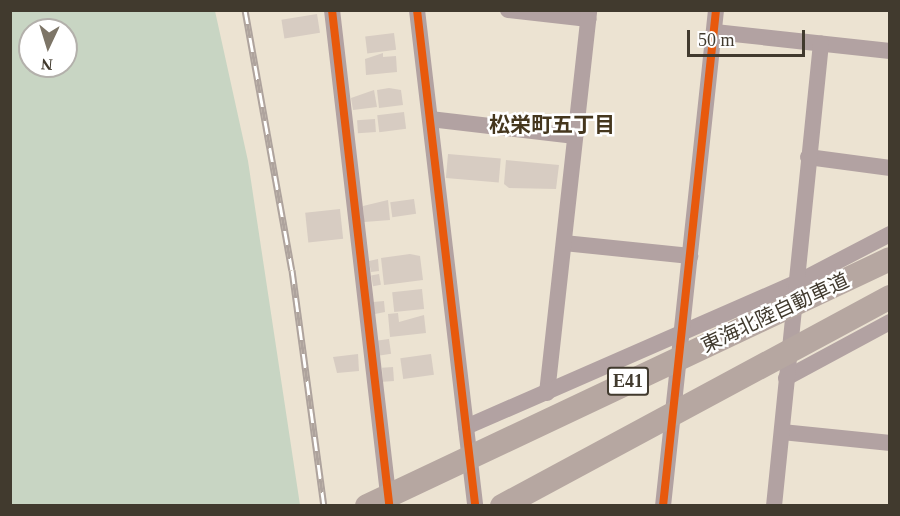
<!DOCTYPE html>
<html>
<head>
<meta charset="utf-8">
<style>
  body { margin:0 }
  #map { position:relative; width:900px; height:516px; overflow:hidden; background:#ece3d2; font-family:"Times New Roman","Noto Sans JP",serif }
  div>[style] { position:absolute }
  .green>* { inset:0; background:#c8d5c3 }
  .building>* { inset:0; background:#d7ccc2; transform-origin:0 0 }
  .minor>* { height:16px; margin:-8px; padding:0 8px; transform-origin:8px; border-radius:8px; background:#b2a2a2 }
  .rail>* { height:7px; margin-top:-3.5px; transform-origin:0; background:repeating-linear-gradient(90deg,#fff 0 14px,#aea39d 0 28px); box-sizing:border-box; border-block:2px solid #aea39d }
  .highway-bridge>* { height:24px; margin:-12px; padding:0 12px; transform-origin:12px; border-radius:12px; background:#b6a7a1 }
  .cycleway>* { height:8px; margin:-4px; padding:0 4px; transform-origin:4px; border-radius:4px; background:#e8590c }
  span { translate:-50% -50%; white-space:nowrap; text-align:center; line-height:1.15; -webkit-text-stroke:5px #fff; paint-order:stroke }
  .shield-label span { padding:2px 4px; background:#fff; border:2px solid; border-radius:4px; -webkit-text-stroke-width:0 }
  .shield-label { font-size:18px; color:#413a2e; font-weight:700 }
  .street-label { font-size:20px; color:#413a2e }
  .neighbourhood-label { font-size:21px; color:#45371e; font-weight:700 }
  .frame { position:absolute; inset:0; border:12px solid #413a2e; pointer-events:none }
  .north { position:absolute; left:18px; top:18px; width:60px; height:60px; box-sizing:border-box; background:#fff; border:2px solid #b3b0ab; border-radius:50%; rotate:184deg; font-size:16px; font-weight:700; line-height:24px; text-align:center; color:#413a2e }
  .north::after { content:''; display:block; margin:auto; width:21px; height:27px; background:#7d7567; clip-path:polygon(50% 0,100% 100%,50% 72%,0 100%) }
  .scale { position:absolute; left:687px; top:30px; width:118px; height:27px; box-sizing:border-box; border:3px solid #413a2e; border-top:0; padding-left:8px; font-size:18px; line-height:21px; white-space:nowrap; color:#413a2e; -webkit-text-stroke:4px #fff; paint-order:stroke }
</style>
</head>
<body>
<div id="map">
  <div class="green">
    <i style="clip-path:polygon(evenodd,10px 11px,215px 11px,248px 161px,300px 505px,11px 505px,10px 11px,30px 30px,66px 30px,66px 66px,30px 66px,30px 30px)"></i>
  </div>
  <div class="building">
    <i style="left:317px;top:14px;width:19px;height:36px;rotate:81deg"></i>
    <i style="left:394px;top:33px;width:17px;height:29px;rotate:83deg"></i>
    <i style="clip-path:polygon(383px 53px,383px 57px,396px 56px,397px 72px,366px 75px,365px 59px)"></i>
    <i style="clip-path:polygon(389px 88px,401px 90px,403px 105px,379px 108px,377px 90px)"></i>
    <i style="clip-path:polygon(374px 90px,377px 107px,353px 110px,351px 98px)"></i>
    <i style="left:404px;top:112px;width:17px;height:27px;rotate:83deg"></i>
    <i style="left:375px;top:119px;width:13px;height:18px;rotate:86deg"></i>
    <i style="left:448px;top:154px;width:53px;height:24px;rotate:5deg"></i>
    <i style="clip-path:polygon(506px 160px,559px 165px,556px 189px,509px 188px,504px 184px)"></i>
    <i style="left:414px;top:199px;width:15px;height:24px;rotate:82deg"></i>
    <i style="clip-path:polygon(388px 200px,390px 220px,364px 222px,363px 206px)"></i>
    <i style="left:340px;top:209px;width:30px;height:35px;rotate:84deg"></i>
    <i style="clip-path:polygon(410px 254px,420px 256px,423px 280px,384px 285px,381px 258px)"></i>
    <i style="clip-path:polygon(378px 259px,379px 271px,371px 272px,369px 261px)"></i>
    <i style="left:379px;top:274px;width:11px;height:8px;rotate:80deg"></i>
    <i style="left:422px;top:289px;width:20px;height:30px;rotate:84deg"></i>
    <i style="clip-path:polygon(384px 301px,385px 312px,375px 314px,373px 302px)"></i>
    <i style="clip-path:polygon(398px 313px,399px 322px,424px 315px,426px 333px,390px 337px,388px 314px)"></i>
    <i style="left:389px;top:339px;width:15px;height:13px;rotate:82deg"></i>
    <i style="clip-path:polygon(358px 354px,359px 371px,337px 373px,333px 357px)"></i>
    <i style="left:431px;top:354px;width:21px;height:31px;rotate:82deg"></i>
    <i style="left:393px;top:367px;width:14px;height:11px;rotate:86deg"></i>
  </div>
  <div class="minor">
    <i style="left:332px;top:10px;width:498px;rotate:83.4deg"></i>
    <i style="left:417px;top:10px;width:499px;rotate:83.3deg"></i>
    <i style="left:508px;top:10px;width:81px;rotate:6.4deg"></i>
    <i style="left:715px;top:32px;width:176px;rotate:6.2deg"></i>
    <i style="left:430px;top:119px;width:146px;rotate:6.7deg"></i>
    <i style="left:808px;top:157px;width:83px;rotate:7.6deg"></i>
    <i style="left:564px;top:243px;width:127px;rotate:5.9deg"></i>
    <i style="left:786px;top:378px;width:118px;rotate:-28.3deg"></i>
    <i style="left:547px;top:393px;width:385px;rotate:-83.7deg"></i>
    <i style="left:466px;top:427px;width:358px;rotate:-23.6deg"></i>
    <i style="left:794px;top:284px;width:108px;rotate:-27.5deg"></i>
    <i style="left:782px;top:432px;width:109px;rotate:5.8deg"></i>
    <i style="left:663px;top:506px;width:499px;rotate:-83.9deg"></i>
    <i style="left:774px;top:506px;width:465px;rotate:-84.2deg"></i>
  </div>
  <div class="rail">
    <i style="left:245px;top:10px;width:264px;rotate:79.8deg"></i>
    <i style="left:292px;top:270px;width:238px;rotate:82.3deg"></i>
  </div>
  <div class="highway-bridge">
    <i style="left:367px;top:506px;width:578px;rotate:-25.28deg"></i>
    <i style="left:502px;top:506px;width:441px;rotate:-28.3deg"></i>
  </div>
  <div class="cycleway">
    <i style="left:332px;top:10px;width:499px;rotate:83.4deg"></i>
    <i style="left:417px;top:10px;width:499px;rotate:83.3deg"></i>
    <i style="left:663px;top:506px;width:499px;rotate:-83.9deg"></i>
  </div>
  <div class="shield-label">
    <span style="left:628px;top:381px">E41</span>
  </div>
  <div class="street-label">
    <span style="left:775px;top:313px;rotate:-25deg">東海北陸自動車道</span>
  </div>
  <div class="neighbourhood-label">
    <span style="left:552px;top:125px">松栄町五丁目</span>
  </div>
  <div class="frame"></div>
  <div class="north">N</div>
  <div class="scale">50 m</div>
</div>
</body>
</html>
